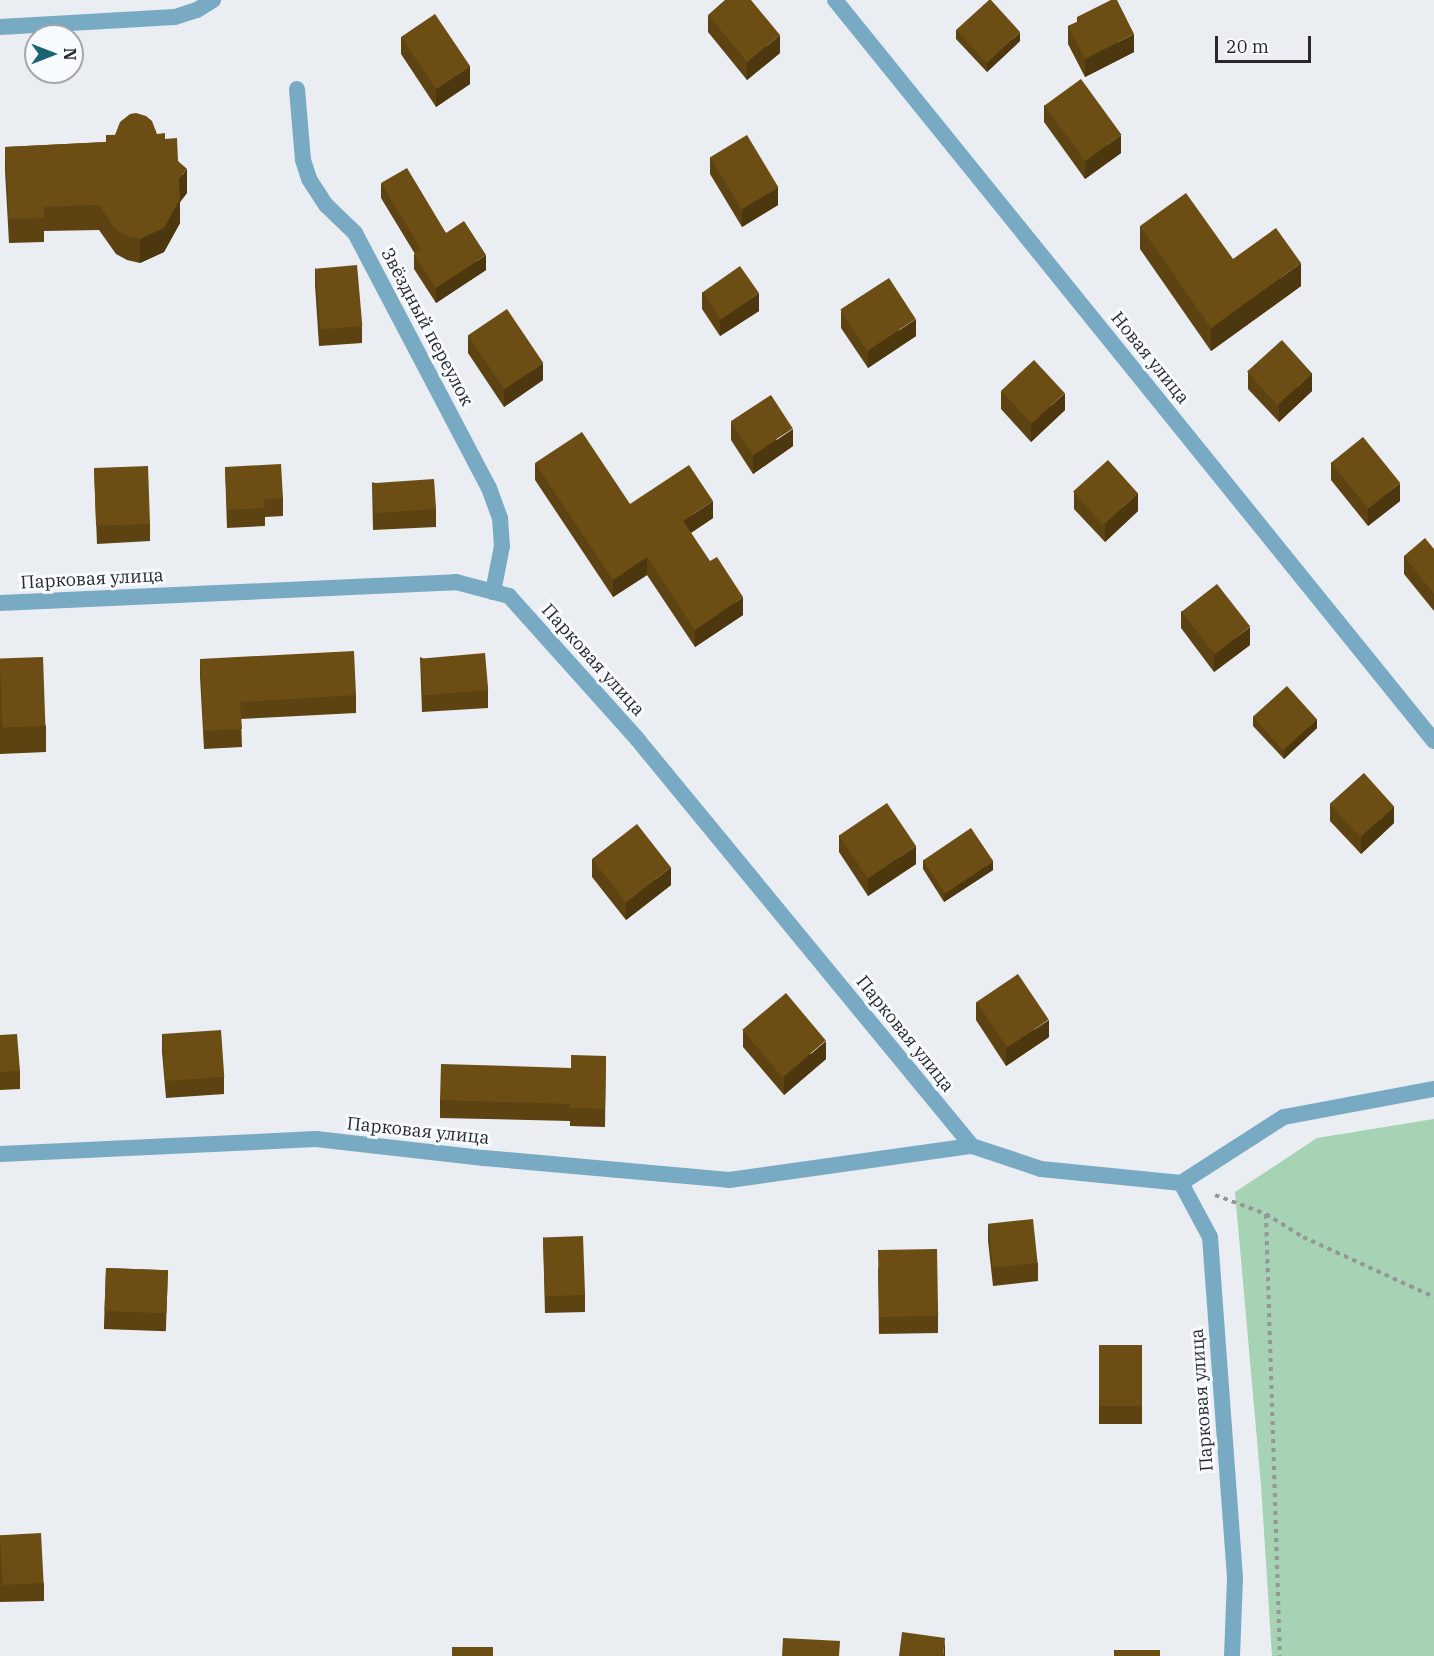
<!DOCTYPE html>
<html>
<head>
<meta charset="utf-8">
<style>
  body { margin:0 }
  #map { position:relative; width:1434px; height:1656px; overflow:hidden; background:#eaedf1; font-family:"IBM Plex Serif",serif }
  div>[style] { position:absolute }
  .green>* { inset:0; background:#a6d3b3 }
  .path>* { height:4px; margin-top:-2px; transform-origin:0; background:repeating-linear-gradient(90deg,#949699 0 4.5px,transparent 0 9px) }
  .service>* { height:16px; margin:-8px; padding:0 8px; transform-origin:8px; border-radius:8px; background:#79aac4 }
  .minor>* { height:16px; margin:-8px; padding:0 8px; transform-origin:8px; border-radius:8px; background:#79aac4 }
  .wall>* { inset:0; background:#5d4311; transform-origin:0 0 }
  .shaded-wall>* { inset:0; background:#4c370e }
  .building>* { inset:0; background:#6c4e14; transform-origin:0 0 }
  span { translate:-50% -50%; white-space:nowrap; text-align:center; line-height:1.15; -webkit-text-stroke:6px #f7fafe; paint-order:stroke }
  .street-label { font-size:18px; color:#27282a }
  .north { position:absolute; left:24px; top:24px; width:60px; height:60px; box-sizing:border-box; background:#f7fafe; border:2px solid #a4a6a9; border-radius:50%; rotate:90deg; font-size:16px; font-weight:700; line-height:24px; text-align:center; color:#27282a }
  .north::after { content:''; display:block; margin:auto; width:21px; height:27px; background:#1b6572; clip-path:polygon(50% 0,100% 100%,50% 72%,0 100%) }
  .scale { position:absolute; left:1215px; top:36px; width:96px; height:27px; box-sizing:border-box; border:3px solid #27282a; border-top:0; padding-left:8px; font-size:18px; line-height:21px; white-space:nowrap; color:#27282a; -webkit-text-stroke:4px #f7fafe; paint-order:stroke }
</style>
</head>
<body>
<div id="map">
  <div class="green">
    <i style="clip-path:polygon(1434px 1119px,1434px 1656px,1272px 1656px,1261px 1485px,1235px 1192px,1317px 1138px)"></i>
  </div>
  <div class="path">
    <i style="left:1215px;top:1195px;width:54px;rotate:20.4deg"></i>
    <i style="left:1266px;top:1214px;width:44px;rotate:31.9deg"></i>
    <i style="left:1303px;top:1237px;width:144px;rotate:24.6deg"></i>
    <i style="left:1266px;top:1214px;width:442px;rotate:88.2deg"></i>
  </div>
  <div class="service">
    <i style="left:297px;top:89px;width:71px;rotate:85.2deg"></i>
    <i style="left:303px;top:160px;width:20px;rotate:72deg"></i>
    <i style="left:309px;top:179px;width:31px;rotate:57deg"></i>
    <i style="left:326px;top:205px;width:40px;rotate:44deg"></i>
    <i style="left:355px;top:233px;width:288px;rotate:62.3deg"></i>
    <i style="left:489px;top:488px;width:32px;rotate:70deg"></i>
    <i style="left:500px;top:518px;width:28px;rotate:86deg"></i>
    <i style="left:502px;top:546px;width:47px;rotate:101.1deg"></i>
  </div>
  <div class="minor">
    <i style="left:835px;top:0;width:953px;rotate:51.05deg"></i>
    <i style="left:0;top:27px;width:175px;rotate:-3.3deg"></i>
    <i style="left:175px;top:17px;width:23px;rotate:-18deg"></i>
    <i style="left:197px;top:10px;width:19px;rotate:-32deg"></i>
    <i style="left:0;top:603px;width:456px;rotate:-2.6deg"></i>
    <i style="left:456px;top:582px;width:55px;rotate:14.8deg"></i>
    <i style="left:509px;top:596px;width:193px;rotate:48.1deg"></i>
    <i style="left:638px;top:740px;width:526px;rotate:50.56deg"></i>
    <i style="left:0;top:1154px;width:316px;rotate:-2.7deg"></i>
    <i style="left:316px;top:1139px;width:169px;rotate:6.5deg"></i>
    <i style="left:484px;top:1158px;width:246px;rotate:5.1deg"></i>
    <i style="left:729px;top:1180px;width:245px;rotate:-8deg"></i>
    <i style="left:972px;top:1146px;width:73px;rotate:18.4deg"></i>
    <i style="left:1041px;top:1169px;width:141px;rotate:5.7deg"></i>
    <i style="left:1181px;top:1183px;width:61px;rotate:61.8deg"></i>
    <i style="left:1210px;top:1237px;width:342px;rotate:85.8deg"></i>
    <i style="left:1235px;top:1578px;width:78px;rotate:92.2deg"></i>
    <i style="left:1181px;top:1183px;width:122px;rotate:-32.7deg"></i>
    <i style="left:1284px;top:1117px;width:153px;rotate:-10.6deg"></i>
  </div>
  <div class="wall">
    <i style="clip-path:polygon(708px 15px,780px 53px,747px 80px,708px 32px)"></i>
    <i style="clip-path:polygon(1077px 17px,1134px 52px,1085px 77px,1068px 44px,1068px 26px,1077px 22px)"></i>
    <i style="clip-path:polygon(956px 30px,1020px 41px,987px 72px,956px 39px)"></i>
    <i style="clip-path:polygon(401px 37px,470px 84px,436px 107px,401px 54px)"></i>
    <i style="clip-path:polygon(1044px 105px,1121px 153px,1085px 179px,1044px 122px)"></i>
    <i style="clip-path:polygon(157px 134px,165px 139px,178px 161px,187px 193px,180px 202px,180px 223px,164px 252px,140px 263px,127px 260px,116px 254px,99px 230px,44px 231px,44px 242px,9px 243px,5px 171px,5px 147px,106px 142px,106px 135px)"></i>
    <i style="clip-path:polygon(710px 157px,778px 205px,742px 227px,710px 174px)"></i>
    <i style="clip-path:polygon(381px 183px,446px 233px,486px 270px,436px 303px,414px 269px,414px 254px,415px 254px,381px 198px)"></i>
    <i style="clip-path:polygon(1140px 226px,1233px 259px,1301px 286px,1211px 351px,1140px 249px)"></i>
    <i style="clip-path:polygon(315px 268px,362px 326px,362px 343px,319px 346px,315px 285px)"></i>
    <i style="clip-path:polygon(702px 292px,759px 311px,720px 336px,702px 309px)"></i>
    <i style="clip-path:polygon(841px 311px,916px 336px,868px 368px,841px 328px)"></i>
    <i style="clip-path:polygon(468px 335px,543px 380px,504px 407px,468px 353px)"></i>
    <i style="clip-path:polygon(1248px 372px,1312px 391px,1279px 422px,1248px 389px)"></i>
    <i style="clip-path:polygon(1001px 391px,1065px 410px,1031px 442px,1001px 409px)"></i>
    <i style="clip-path:polygon(731px 422px,793px 446px,753px 474px,731px 440px)"></i>
    <i style="clip-path:polygon(1331px 462px,1400px 501px,1368px 526px,1331px 480px)"></i>
    <i style="clip-path:polygon(535px 463px,630px 504px,713px 518px,691px 533px,743px 615px,695px 647px,647px 575px,613px 597px,535px 480px)"></i>
    <i style="clip-path:polygon(225px 467px,283px 498px,283px 516px,265px 517px,265px 526px,227px 528px)"></i>
    <i style="clip-path:polygon(94px 468px,150px 524px,150px 541px,97px 544px)"></i>
    <i style="clip-path:polygon(372px 482px,436px 509px,436px 527px,373px 530px)"></i>
    <i style="clip-path:polygon(1074px 492px,1138px 511px,1105px 542px,1074px 509px)"></i>
    <i style="clip-path:polygon(1434px 549px,1434px 611px,1404px 574px,1404px 556px)"></i>
    <i style="clip-path:polygon(1181px 611px,1250px 645px,1214px 672px,1181px 628px)"></i>
    <i style="clip-path:polygon(420px 657px,488px 690px,488px 708px,422px 712px)"></i>
    <i style="clip-path:polygon(0 659px,46px 726px,46px 752px,0 754px)"></i>
    <i style="clip-path:polygon(200px 659px,356px 695px,356px 713px,241px 719px,242px 747px,204px 749px,200px 677px)"></i>
    <i style="clip-path:polygon(1253px 717px,1317px 728px,1284px 759px,1253px 726px)"></i>
    <i style="clip-path:polygon(1330px 804px,1394px 823px,1361px 854px,1330px 821px)"></i>
    <i style="clip-path:polygon(839px 835px,916px 864px,868px 896px,839px 852px)"></i>
    <i style="clip-path:polygon(592px 859px,671px 885px,626px 920px,592px 877px)"></i>
    <i style="clip-path:polygon(923px 860px,993px 870px,944px 902px,923px 869px)"></i>
    <i style="clip-path:polygon(976px 1002px,1049px 1037px,1006px 1066px,976px 1020px)"></i>
    <i style="clip-path:polygon(743px 1030px,826px 1059px,784px 1095px,743px 1047px)"></i>
    <i style="clip-path:polygon(162px 1034px,224px 1077px,224px 1094px,166px 1098px,162px 1052px)"></i>
    <i style="clip-path:polygon(0 1035px,20px 1071px,20px 1089px,0 1090px)"></i>
    <i style="clip-path:polygon(606px 1056px,605px 1127px,570px 1126px,570px 1121px,440px 1118px,440px 1100px,571px 1068px)"></i>
    <i style="clip-path:polygon(988px 1224px,1038px 1263px,1038px 1281px,993px 1286px,988px 1241px)"></i>
    <i style="clip-path:polygon(543px 1237px,585px 1295px,585px 1312px,545px 1313px)"></i>
    <i style="left:106px;top:1268px;width:62px;height:61px;rotate:2deg"></i>
    <i style="clip-path:polygon(878px 1268px,938px 1316px,938px 1333px,879px 1334px)"></i>
    <i style="left:1142px;top:1345px;width:79px;height:43px;rotate:90deg"></i>
    <i style="clip-path:polygon(0 1535px,44px 1583px,44px 1601px,0 1602px)"></i>
  </div>
  <div class="shaded-wall">
    <i style="clip-path:polygon(1020px 32px,1020px 41px,987px 72px,987px 63px)"></i>
    <i style="clip-path:polygon(1134px 34px,1134px 52px,1085px 77px,1085px 59px)"></i>
    <i style="clip-path:polygon(780px 35px,780px 53px,747px 80px,747px 62px)"></i>
    <i style="clip-path:polygon(470px 66px,470px 84px,436px 107px,436px 89px)"></i>
    <i style="clip-path:polygon(1121px 135px,1121px 153px,1085px 179px,1085px 161px)"></i>
    <i style="clip-path:polygon(187px 169px,187px 193px,180px 202px,180px 223px,164px 252px,140px 263px,140px 239px,179px 179px)"></i>
    <i style="clip-path:polygon(778px 187px,778px 205px,742px 227px,742px 209px)"></i>
    <i style="clip-path:polygon(486px 255px,486px 270px,436px 303px,436px 288px)"></i>
    <i style="clip-path:polygon(1301px 263px,1301px 286px,1211px 351px,1211px 328px)"></i>
    <i style="clip-path:polygon(759px 293px,759px 311px,720px 336px,720px 319px)"></i>
    <i style="clip-path:polygon(916px 319px,916px 336px,868px 368px,868px 351px)"></i>
    <i style="clip-path:polygon(543px 363px,543px 380px,504px 407px,504px 389px)"></i>
    <i style="clip-path:polygon(1312px 373px,1312px 391px,1279px 422px,1279px 404px)"></i>
    <i style="clip-path:polygon(1065px 393px,1065px 410px,1031px 442px,1031px 424px)"></i>
    <i style="clip-path:polygon(793px 429px,793px 446px,753px 474px,753px 456px)"></i>
    <i style="clip-path:polygon(1400px 483px,1400px 501px,1368px 526px,1368px 508px)"></i>
    <i style="clip-path:polygon(1138px 493px,1138px 511px,1105px 542px,1105px 524px)"></i>
    <i style="clip-path:polygon(713px 501px,713px 518px,683px 538px,683px 521px)"></i>
    <i style="clip-path:polygon(647px 557px,647px 575px,613px 597px,613px 580px)"></i>
    <i style="clip-path:polygon(743px 597px,743px 615px,695px 647px,695px 630px)"></i>
    <i style="clip-path:polygon(1250px 627px,1250px 645px,1214px 672px,1214px 654px)"></i>
    <i style="clip-path:polygon(1317px 719px,1317px 728px,1284px 759px,1284px 750px)"></i>
    <i style="clip-path:polygon(1394px 806px,1394px 823px,1361px 854px,1361px 837px)"></i>
    <i style="clip-path:polygon(916px 846px,916px 864px,868px 896px,868px 878px)"></i>
    <i style="clip-path:polygon(993px 861px,993px 870px,944px 902px,944px 893px)"></i>
    <i style="clip-path:polygon(671px 867px,671px 885px,626px 920px,626px 903px)"></i>
    <i style="clip-path:polygon(1049px 1020px,1049px 1037px,1006px 1066px,1006px 1048px)"></i>
    <i style="clip-path:polygon(826px 1041px,826px 1059px,784px 1095px,784px 1077px)"></i>
    <i style="clip-path:polygon(945px 1638px,945px 1656px,943px 1656px)"></i>
  </div>
  <div class="building">
    <i style="clip-path:polygon(725px 0,751px 0,780px 35px,747px 62px,708px 15px)"></i>
    <i style="clip-path:polygon(989px 0,991px 0,1020px 32px,987px 63px,956px 30px)"></i>
    <i style="clip-path:polygon(1111px 0,1117px 0,1134px 34px,1085px 59px,1068px 26px,1079px 21px,1077px 17px)"></i>
    <i style="left:435px;top:14px;width:63px;height:41px;rotate:56deg"></i>
    <i style="left:1081px;top:79px;width:69px;height:45px;rotate:54deg"></i>
    <i style="clip-path:polygon(136px 113px,146px 116px,152px 121px,157px 134px,165px 133px,165px 139px,177px 138px,178px 161px,187px 169px,179px 179px,180px 199px,164px 228px,140px 239px,127px 236px,116px 230px,99px 205px,44px 207px,44px 218px,9px 219px,5px 147px,107px 142px,106px 135px,115px 135px,120px 122px,130px 114px)"></i>
    <i style="left:747px;top:135px;width:61px;height:43px;rotate:59deg"></i>
    <i style="clip-path:polygon(407px 168px,446px 233px,464px 221px,486px 255px,436px 288px,414px 254px,421px 249px,381px 183px)"></i>
    <i style="clip-path:polygon(1186px 193px,1233px 259px,1276px 228px,1301px 263px,1211px 328px,1140px 226px)"></i>
    <i style="left:357px;top:265px;width:61px;height:42px;rotate:85deg"></i>
    <i style="left:740px;top:266px;width:33px;height:46px;rotate:55deg"></i>
    <i style="left:889px;top:278px;width:49px;height:58px;rotate:57deg"></i>
    <i style="left:507px;top:309px;width:65px;height:47px;rotate:56deg"></i>
    <i style="left:1282px;top:340px;width:45px;height:47px;rotate:48deg"></i>
    <i style="left:1034px;top:360px;width:45px;height:45px;rotate:47deg"></i>
    <i style="left:771px;top:395px;width:40px;height:48px;rotate:57deg"></i>
    <i style="clip-path:polygon(582px 432px,630px 504px,689px 465px,713px 501px,683px 521px,710px 561px,717px 557px,743px 597px,695px 630px,647px 557px,613px 580px,535px 463px)"></i>
    <i style="left:1363px;top:437px;width:59px;height:41px;rotate:51deg"></i>
    <i style="left:1108px;top:460px;width:45px;height:47px;rotate:48deg"></i>
    <i style="clip-path:polygon(281px 464px,283px 498px,264px 499px,265px 508px,227px 510px,225px 467px)"></i>
    <i style="left:148px;top:466px;width:58px;height:54px;rotate:88deg"></i>
    <i style="left:434px;top:479px;width:30px;height:62px;rotate:86deg"></i>
    <i style="clip-path:polygon(1425px 538px,1434px 549px,1434px 594px,1404px 556px)"></i>
    <i style="left:1217px;top:584px;width:54px;height:45px;rotate:52deg"></i>
    <i style="clip-path:polygon(354px 651px,356px 695px,240px 702px,242px 729px,204px 731px,200px 659px)"></i>
    <i style="left:485px;top:653px;width:37px;height:65px;rotate:85deg"></i>
    <i style="left:43px;top:657px;width:69px;height:43px;rotate:88deg"></i>
    <i style="left:1287px;top:686px;width:45px;height:46px;rotate:48deg"></i>
    <i style="left:1364px;top:773px;width:45px;height:46px;rotate:48deg"></i>
    <i style="left:887px;top:803px;width:52px;height:58px;rotate:56deg"></i>
    <i style="left:637px;top:824px;width:55px;height:57px;rotate:52deg"></i>
    <i style="left:971px;top:828px;width:40px;height:58px;rotate:56deg"></i>
    <i style="left:1018px;top:974px;width:55px;height:50px;rotate:56deg"></i>
    <i style="left:786px;top:993px;width:62px;height:57px;rotate:50deg"></i>
    <i style="left:221px;top:1030px;width:47px;height:59px;rotate:86deg"></i>
    <i style="clip-path:polygon(17px 1034px,20px 1071px,0 1072px,0 1035px)"></i>
    <i style="clip-path:polygon(571px 1055px,606px 1056px,605px 1109px,570px 1108px,570px 1104px,440px 1100px,441px 1064px,571px 1068px)"></i>
    <i style="left:1033px;top:1219px;width:44px;height:45px;rotate:84deg"></i>
    <i style="left:583px;top:1236px;width:59px;height:40px;rotate:88deg"></i>
    <i style="left:937px;top:1249px;width:67px;height:59px;rotate:89deg"></i>
    <i style="left:106px;top:1268px;width:62px;height:43px;rotate:2deg"></i>
    <i style="left:1142px;top:1345px;width:61px;height:43px;rotate:90deg"></i>
    <i style="left:41px;top:1533px;width:50px;height:41px;rotate:87deg"></i>
    <i style="clip-path:polygon(902px 1632px,945px 1638px,943px 1656px,899px 1656px)"></i>
    <i style="clip-path:polygon(783px 1638px,840px 1641px,839px 1656px,782px 1656px)"></i>
    <i style="left:452px;top:1647px;width:41px;height:9px"></i>
    <i style="left:1114px;top:1650px;width:46px;height:6px"></i>
  </div>
  <div class="street-label">
    <span style="left:427px;top:327px;rotate:62deg">Звёздный переулок</span>
    <span style="left:1150px;top:358px;rotate:51deg">Новая улица</span>
    <span style="left:92px;top:579px;rotate:-3deg">Парковая улица</span>
    <span style="left:593px;top:660px;rotate:48deg">Парковая улица</span>
    <span style="left:905px;top:1034px;rotate:51deg">Парковая улица</span>
    <span style="left:418px;top:1131px;rotate:6deg">Парковая улица</span>
    <span style="left:1202px;top:1400px;rotate:-94deg">Парковая улица</span>
  </div>
  <div class="north">N</div>
  <div class="scale">20 m</div>
</div>
</body>
</html>
